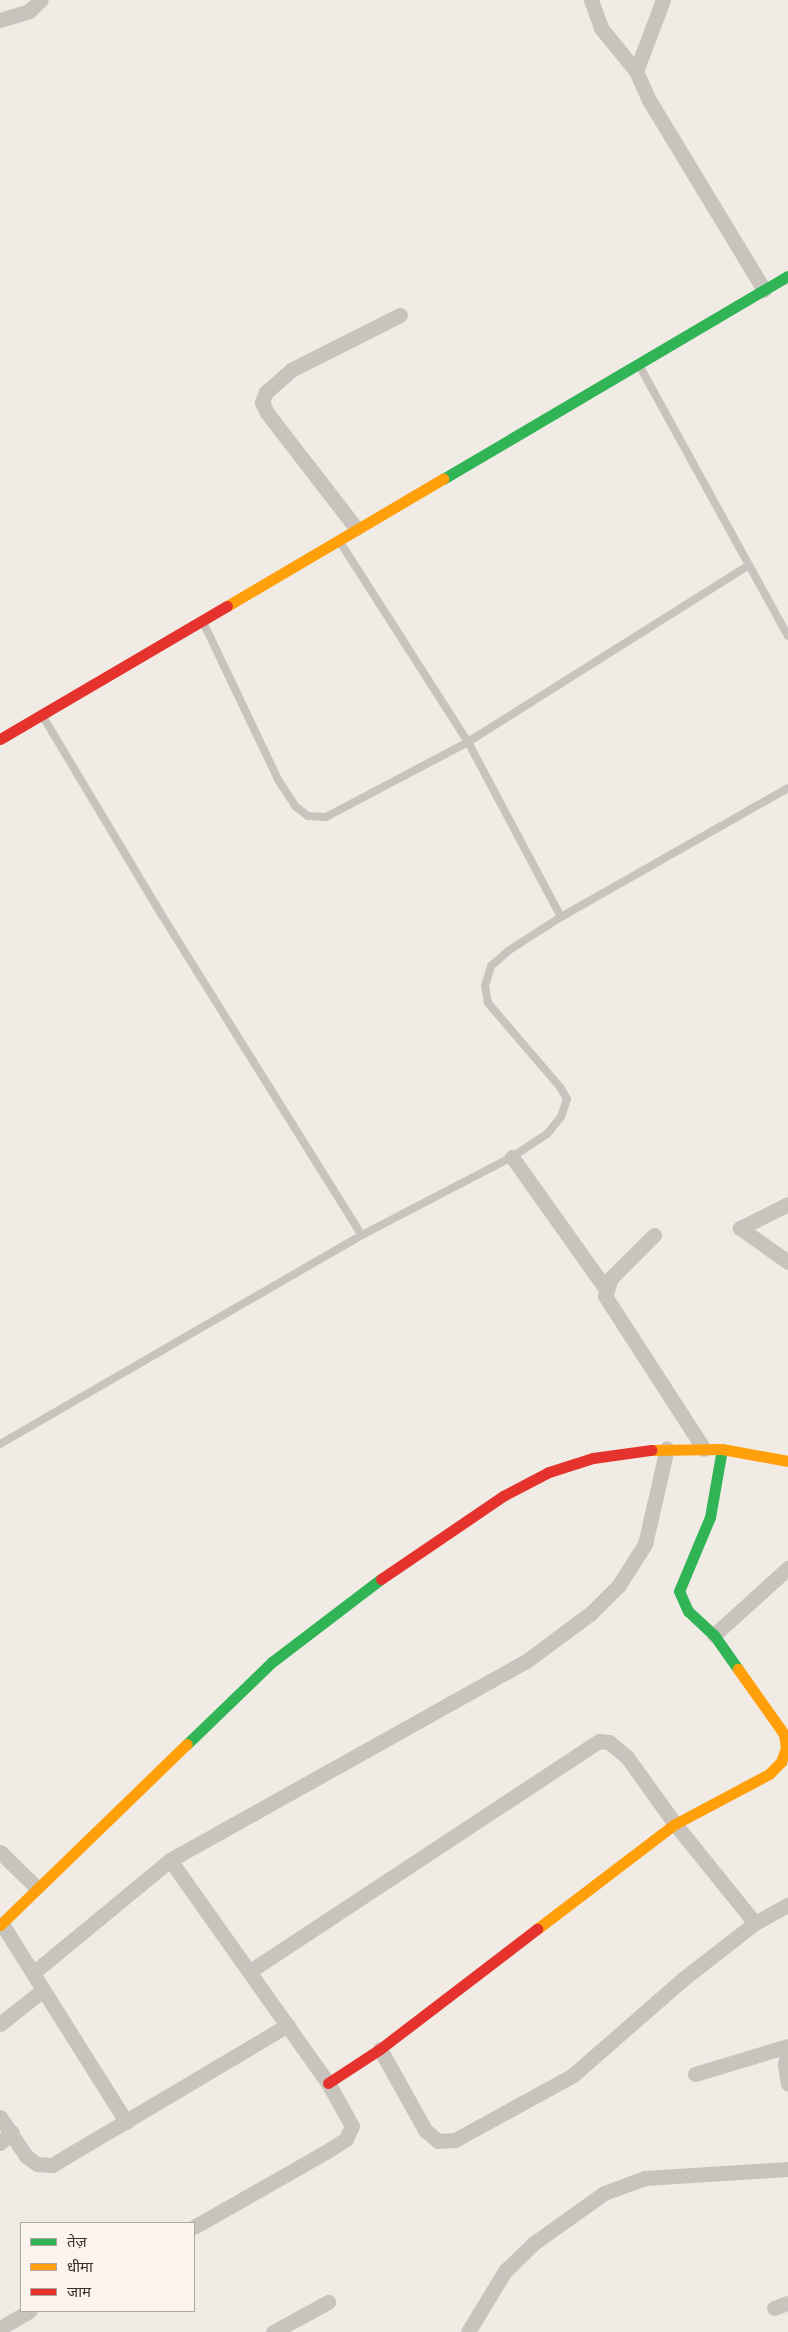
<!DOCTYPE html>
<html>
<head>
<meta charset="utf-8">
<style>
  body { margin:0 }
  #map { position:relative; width:788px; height:2332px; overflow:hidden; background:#f0ebe5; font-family:"Open Sans","Noto Sans Devanagari",sans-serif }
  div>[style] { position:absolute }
  .lane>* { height:8px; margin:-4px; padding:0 4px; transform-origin:4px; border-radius:4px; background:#c9c3be }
  .street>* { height:15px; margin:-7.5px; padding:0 7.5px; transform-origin:7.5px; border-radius:7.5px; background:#c9c3be }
  .fast>* { height:11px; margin:-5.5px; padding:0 5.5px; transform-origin:5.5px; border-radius:5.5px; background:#30b455 }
  .slow>* { height:11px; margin:-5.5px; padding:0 5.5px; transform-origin:5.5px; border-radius:5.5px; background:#ff9f0a }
  .jam>* { height:11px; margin:-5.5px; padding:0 5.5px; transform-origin:5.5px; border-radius:5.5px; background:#e5322d }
  span { translate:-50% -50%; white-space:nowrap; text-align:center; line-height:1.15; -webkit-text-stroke:4px #fbf5ee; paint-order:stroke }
  .legend { position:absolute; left:20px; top:2222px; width:175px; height:90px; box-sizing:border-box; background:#fbf5ee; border:1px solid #aea6a0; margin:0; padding:6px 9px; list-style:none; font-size:15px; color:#3b302b }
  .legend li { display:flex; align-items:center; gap:10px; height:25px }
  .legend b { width:25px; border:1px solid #aea6a0 }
</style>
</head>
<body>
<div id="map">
  <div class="lane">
    <i style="left:639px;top:365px;width:309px;rotate:61.2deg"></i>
    <i style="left:340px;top:542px;width:237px;rotate:57.4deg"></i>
    <i style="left:468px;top:742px;width:198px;rotate:62deg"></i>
    <i style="left:203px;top:622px;width:176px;rotate:64.5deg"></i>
    <i style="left:279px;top:781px;width:30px;rotate:57deg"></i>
    <i style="left:295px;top:806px;width:16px;rotate:38deg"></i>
    <i style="left:308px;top:816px;width:18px;rotate:3deg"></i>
    <i style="left:326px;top:817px;width:161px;rotate:-27.8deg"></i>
    <i style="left:468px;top:742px;width:332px;rotate:-32.2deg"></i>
    <i style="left:42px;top:715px;width:235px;rotate:59.1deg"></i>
    <i style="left:163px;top:917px;width:375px;rotate:58deg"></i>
    <i style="left:0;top:1444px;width:418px;rotate:-30deg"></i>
    <i style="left:362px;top:1235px;width:169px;rotate:-27.5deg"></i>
    <i style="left:512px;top:1157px;width:42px;rotate:-33.3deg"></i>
    <i style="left:547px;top:1134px;width:22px;rotate:-51deg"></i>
    <i style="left:561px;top:1117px;width:19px;rotate:-72deg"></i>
    <i style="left:567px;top:1099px;width:14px;rotate:-120deg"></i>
    <i style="left:560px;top:1087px;width:111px;rotate:-130.6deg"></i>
    <i style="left:488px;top:1003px;width:17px;rotate:-100deg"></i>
    <i style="left:485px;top:986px;width:21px;rotate:-73deg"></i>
    <i style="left:491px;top:966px;width:23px;rotate:-41deg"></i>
    <i style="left:508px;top:951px;width:63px;rotate:-32.7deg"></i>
    <i style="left:561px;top:917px;width:261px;rotate:-29.6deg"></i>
  </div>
  <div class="street">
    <i style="left:591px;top:0;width:30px;rotate:70deg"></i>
    <i style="left:601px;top:28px;width:55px;rotate:50.9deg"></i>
    <i style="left:636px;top:71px;width:32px;rotate:66deg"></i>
    <i style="left:649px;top:100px;width:222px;rotate:58.8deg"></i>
    <i style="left:0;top:20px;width:30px;rotate:-17deg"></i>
    <i style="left:29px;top:11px;width:16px;rotate:-43deg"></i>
    <i style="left:636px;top:71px;width:76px;rotate:-69.2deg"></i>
    <i style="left:356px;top:528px;width:145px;rotate:-127.7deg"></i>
    <i style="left:267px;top:413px;width:12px;rotate:-114deg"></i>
    <i style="left:262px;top:402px;width:11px;rotate:-68deg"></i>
    <i style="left:266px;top:392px;width:33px;rotate:-41deg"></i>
    <i style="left:291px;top:370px;width:122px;rotate:-26.8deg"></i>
    <i style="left:512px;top:1157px;width:161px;rotate:54.6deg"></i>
    <i style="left:788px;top:1204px;width:54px;rotate:153.4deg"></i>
    <i style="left:740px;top:1228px;width:59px;rotate:35.3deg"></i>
    <i style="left:654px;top:1235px;width:61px;rotate:135deg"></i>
    <i style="left:611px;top:1278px;width:19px;rotate:108deg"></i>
    <i style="left:605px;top:1296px;width:182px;rotate:57.1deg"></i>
    <i style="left:714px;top:1635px;width:100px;rotate:-42.2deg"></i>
    <i style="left:0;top:1852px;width:50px;rotate:44.2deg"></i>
    <i style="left:170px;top:1860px;width:273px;rotate:54.7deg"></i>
    <i style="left:328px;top:2083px;width:49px;rotate:60.8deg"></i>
    <i style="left:352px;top:2126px;width:14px;rotate:115deg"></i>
    <i style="left:346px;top:2139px;width:20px;rotate:147deg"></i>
    <i style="left:329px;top:2150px;width:155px;rotate:150.3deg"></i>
    <i style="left:2px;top:1924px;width:234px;rotate:57.9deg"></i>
    <i style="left:250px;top:1971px;width:418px;rotate:-33.4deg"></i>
    <i style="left:599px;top:1741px;width:10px;rotate:6deg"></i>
    <i style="left:609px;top:1742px;width:23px;rotate:40deg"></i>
    <i style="left:627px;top:1757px;width:82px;rotate:54.4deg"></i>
    <i style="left:675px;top:1824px;width:127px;rotate:51.1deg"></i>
    <i style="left:33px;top:1973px;width:178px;rotate:-39.5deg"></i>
    <i style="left:170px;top:1860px;width:406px;rotate:-29.2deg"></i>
    <i style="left:525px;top:1662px;width:82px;rotate:-36.6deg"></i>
    <i style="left:591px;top:1613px;width:40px;rotate:-45deg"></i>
    <i style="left:619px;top:1585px;width:49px;rotate:-57.6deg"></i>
    <i style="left:645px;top:1544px;width:98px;rotate:-77.1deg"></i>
    <i style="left:0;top:2024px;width:55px;rotate:-38.3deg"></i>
    <i style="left:380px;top:2049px;width:93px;rotate:60.9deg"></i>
    <i style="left:425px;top:2130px;width:17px;rotate:40deg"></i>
    <i style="left:438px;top:2141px;width:17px;rotate:-3deg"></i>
    <i style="left:455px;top:2140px;width:135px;rotate:-28.8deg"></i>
    <i style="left:573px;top:2075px;width:146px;rotate:-41.1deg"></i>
    <i style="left:683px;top:1979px;width:91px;rotate:-37.9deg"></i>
    <i style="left:755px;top:1923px;width:38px;rotate:-29deg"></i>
    <i style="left:788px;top:2049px;width:16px;rotate:101deg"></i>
    <i style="left:785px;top:2065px;width:19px;rotate:81deg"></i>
    <i style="left:695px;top:2074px;width:97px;rotate:-16.8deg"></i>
    <i style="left:0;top:2117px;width:47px;rotate:56.3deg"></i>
    <i style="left:26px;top:2156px;width:14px;rotate:36deg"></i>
    <i style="left:37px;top:2164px;width:15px;rotate:4deg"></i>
    <i style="left:52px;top:2165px;width:274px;rotate:-30.7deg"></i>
    <i style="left:0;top:2143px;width:16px;rotate:-43deg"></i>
    <i style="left:774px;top:2308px;width:15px;rotate:-20deg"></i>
    <i style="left:0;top:2328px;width:34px;rotate:-30deg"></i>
    <i style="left:273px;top:2332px;width:63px;rotate:-28.6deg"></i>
    <i style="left:468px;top:2332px;width:71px;rotate:-58.8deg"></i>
    <i style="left:505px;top:2271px;width:40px;rotate:-44deg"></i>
    <i style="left:534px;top:2243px;width:86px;rotate:-35.5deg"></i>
    <i style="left:604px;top:2193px;width:44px;rotate:-20.1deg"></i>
    <i style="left:645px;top:2178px;width:143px;rotate:-3.6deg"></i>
  </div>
  <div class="fast">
    <i style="left:443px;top:479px;width:400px;rotate:-30.5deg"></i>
    <i style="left:722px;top:1449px;width:69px;rotate:100deg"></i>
    <i style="left:710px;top:1517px;width:80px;rotate:112.7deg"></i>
    <i style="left:679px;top:1591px;width:22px;rotate:66deg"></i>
    <i style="left:688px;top:1611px;width:35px;rotate:43deg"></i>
    <i style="left:714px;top:1635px;width:42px;rotate:54.8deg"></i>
    <i style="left:187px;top:1744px;width:118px;rotate:-44deg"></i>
    <i style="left:272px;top:1662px;width:137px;rotate:-37.3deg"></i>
  </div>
  <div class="slow">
    <i style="left:227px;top:606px;width:251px;rotate:-30.5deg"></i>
    <i style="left:651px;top:1450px;width:71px;rotate:-0.8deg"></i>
    <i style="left:722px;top:1449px;width:67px;rotate:10.3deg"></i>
    <i style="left:0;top:1925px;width:260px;rotate:-44.1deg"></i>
    <i style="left:537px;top:1929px;width:173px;rotate:-37.3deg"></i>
    <i style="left:675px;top:1824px;width:106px;rotate:-28deg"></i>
    <i style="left:769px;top:1774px;width:17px;rotate:-45deg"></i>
    <i style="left:781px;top:1762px;width:15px;rotate:-70deg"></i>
    <i style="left:786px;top:1748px;width:14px;rotate:-98deg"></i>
    <i style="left:784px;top:1734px;width:80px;rotate:-125.3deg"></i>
  </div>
  <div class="jam">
    <i style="left:0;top:739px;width:263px;rotate:-30.4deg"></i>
    <i style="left:381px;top:1579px;width:148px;rotate:-34.2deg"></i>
    <i style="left:503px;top:1496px;width:52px;rotate:-27.6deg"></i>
    <i style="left:549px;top:1472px;width:46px;rotate:-17.7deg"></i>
    <i style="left:593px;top:1458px;width:59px;rotate:-7.9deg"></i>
    <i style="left:328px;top:2083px;width:62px;rotate:-33.2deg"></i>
    <i style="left:380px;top:2049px;width:198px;rotate:-37.4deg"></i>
  </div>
  <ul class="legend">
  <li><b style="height:6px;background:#30b455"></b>तेज़</li>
  <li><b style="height:6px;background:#ff9f0a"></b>धीमा</li>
  <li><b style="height:6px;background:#e5322d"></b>जाम</li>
  </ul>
</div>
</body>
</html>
